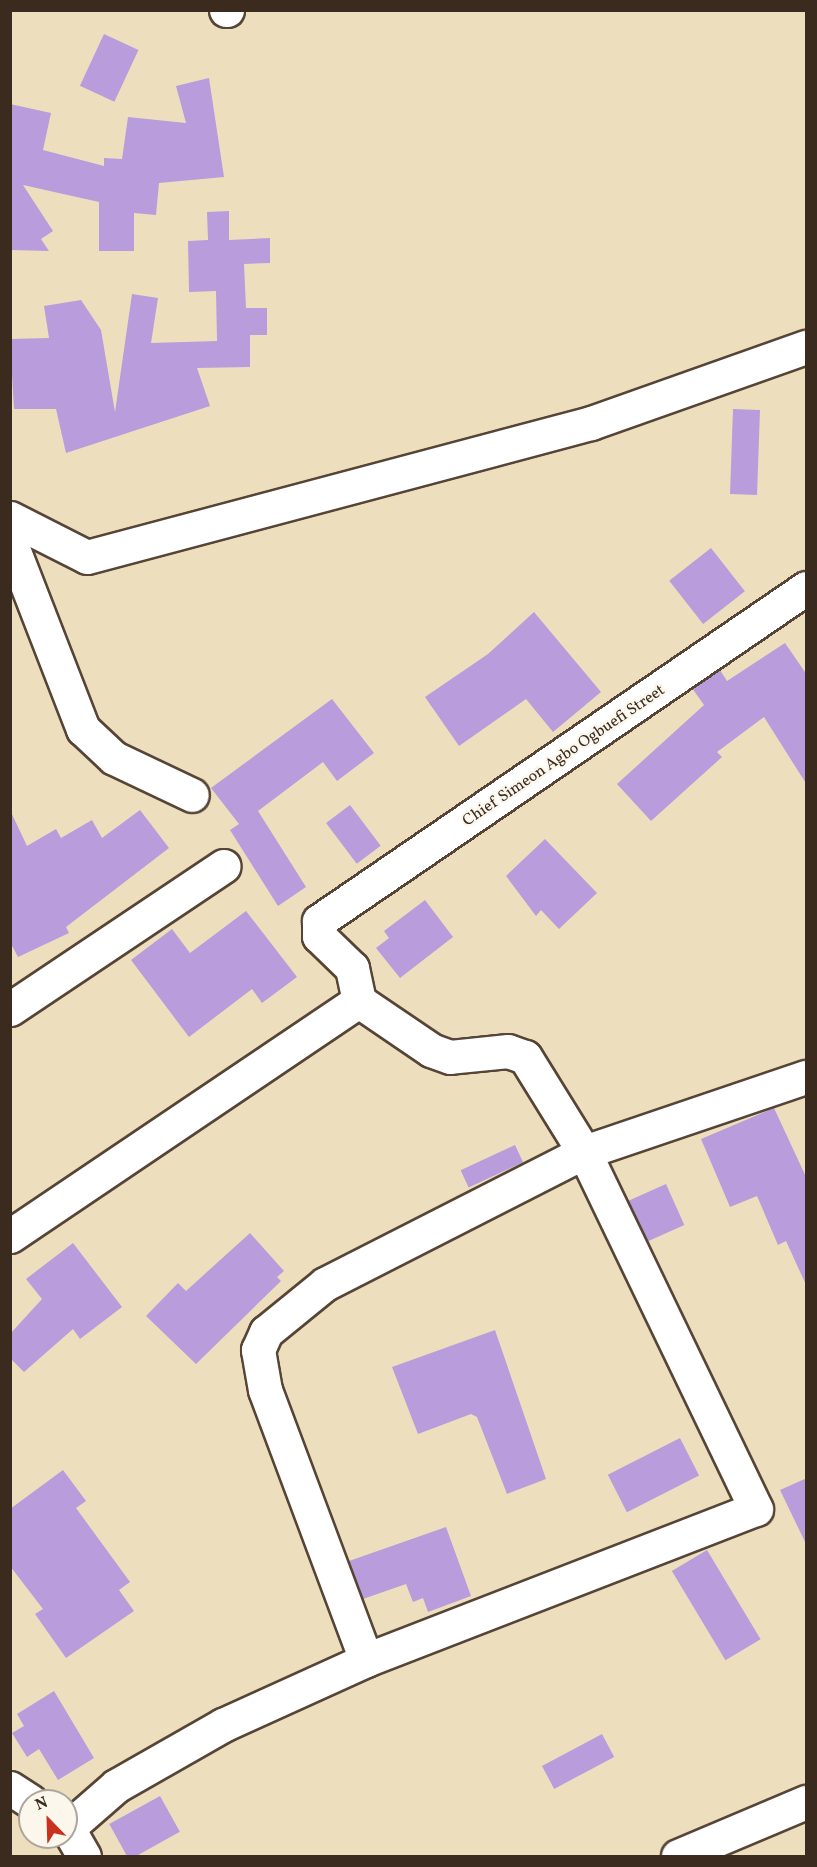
<!DOCTYPE html>
<html>
<head>
<meta charset="utf-8">
<style>
  body { margin:0 }
  #map { position:relative; width:817px; height:1867px; overflow:hidden; background:#eddfbe; font-family:Vollkorn,serif }
  div>[style] { position:absolute }
  .building>* { inset:0; background:#b89cdc; transform-origin:0 0 }
  .roads { filter:drop-shadow(2px 0 #564536) drop-shadow(-2px 0 #564536) drop-shadow(0 2px #564536) drop-shadow(0 -2px #564536) }
  .minor>* { height:33px; margin:-16.5px; padding:0 16.5px; transform-origin:16.5px; border-radius:16.5px; background:#fff }
  span { translate:-50% -50%; white-space:nowrap; text-align:center; line-height:1.15; -webkit-text-stroke:4.5px #fbf7ec; paint-order:stroke }
  .street-label { font-size:16px; color:#3b2a1e }
  .frame { position:absolute; inset:0; border:12px solid #3b2a1e; pointer-events:none }
  .north { position:absolute; left:18px; top:1789px; width:60px; height:60px; box-sizing:border-box; background:#fbf7ec; border:2px solid #aea59a; border-radius:50%; rotate:337deg; font-size:16px; font-weight:700; line-height:24px; text-align:center; color:#3b2a1e }
  .north::after { content:''; display:block; margin:auto; width:21px; height:27px; background:#c8321e; clip-path:polygon(50% 0,100% 100%,50% 72%,0 100%) }
</style>
</head>
<body>
<div id="map">
  <div class="building">
    <i style="left:104px;top:34px;width:38px;height:57px;rotate:25deg"></i>
    <i style="clip-path:polygon(209px 78px,224px 177px,159px 183px,156px 215px,134px 213px,134px 251px,99px 251px,99px 202px,23px 185px,53px 231px,41px 239px,49px 251px,10px 250px,10px 104px,51px 113px,43px 150px,104px 166px,104px 158px,122px 159px,128px 117px,186px 123px,176px 86px)"></i>
    <i style="clip-path:polygon(229px 211px,229px 240px,270px 238px,270px 263px,244px 264px,246px 308px,267px 308px,267px 335px,250px 335px,250px 367px,197px 368px,210px 406px,66px 453px,56px 409px,14px 409px,10px 339px,49px 338px,44px 306px,81px 300px,101px 330px,115px 412px,132px 294px,158px 298px,151px 343px,217px 341px,216px 291px,189px 292px,188px 241px,208px 240px,207px 212px)"></i>
    <i style="left:733px;top:409px;width:27px;height:85px;rotate:2deg"></i>
    <i style="left:711px;top:548px;width:55px;height:53px;rotate:52deg"></i>
    <i style="clip-path:polygon(534px 612px,601px 692px,553px 732px,526px 699px,459px 746px,425px 697px,488px 654px)"></i>
    <i style="clip-path:polygon(785px 643px,807px 675px,807px 785px,764px 717px,717px 752px,722px 757px,651px 821px,617px 784px,704px 705px,692px 688px,720px 670px,727px 681px)"></i>
    <i style="clip-path:polygon(332px 699px,374px 753px,337px 781px,323px 762px,258px 811px,306px 887px,278px 906px,230px 830px,239px 824px,211px 788px)"></i>
    <i style="left:350px;top:805px;width:51px;height:30px;rotate:53deg"></i>
    <i style="clip-path:polygon(10px 810px,27px 846px,56px 829px,61px 838px,92px 820px,102px 838px,140px 810px,169px 848px,66px 927px,69px 933px,18px 957px,10px 942px)"></i>
    <i style="clip-path:polygon(545px 839px,597px 893px,559px 929px,541px 910px,536px 916px,506px 876px)"></i>
    <i style="clip-path:polygon(425px 900px,453px 937px,400px 978px,376px 948px,389px 938px,384px 931px)"></i>
    <i style="clip-path:polygon(246px 911px,297px 977px,262px 1003px,252px 989px,189px 1037px,131px 960px,172px 929px,190px 953px)"></i>
    <i style="clip-path:polygon(774px 1108px,807px 1179px,807px 1287px,786px 1241px,778px 1245px,757px 1196px,730px 1207px,701px 1139px)"></i>
    <i style="left:515px;top:1145px;width:19px;height:60px;rotate:65deg"></i>
    <i style="left:666px;top:1184px;width:45px;height:41px;rotate:66deg"></i>
    <i style="clip-path:polygon(250px 1233px,284px 1271px,277px 1277px,281px 1281px,196px 1364px,146px 1316px,178px 1283px,186px 1291px)"></i>
    <i style="clip-path:polygon(73px 1243px,122px 1307px,80px 1339px,73px 1329px,24px 1372px,10px 1358px,10px 1334px,42px 1299px,26px 1279px)"></i>
    <i style="clip-path:polygon(495px 1330px,546px 1479px,507px 1494px,477px 1417px,471px 1414px,418px 1434px,392px 1367px)"></i>
    <i style="left:680px;top:1438px;width:42px;height:81px;rotate:63deg"></i>
    <i style="clip-path:polygon(63px 1470px,86px 1501px,76px 1508px,130px 1582px,119px 1590px,134px 1611px,66px 1658px,35px 1614px,43px 1609px,10px 1566px,10px 1509px)"></i>
    <i style="clip-path:polygon(807px 1478px,807px 1546px,780px 1490px)"></i>
    <i style="clip-path:polygon(446px 1527px,471px 1596px,428px 1612px,423px 1598px,413px 1602px,406px 1584px,363px 1599px,349px 1561px)"></i>
    <i style="left:707px;top:1550px;width:104px;height:41px;rotate:59deg"></i>
    <i style="clip-path:polygon(54px 1691px,94px 1758px,58px 1780px,39px 1749px,27px 1757px,12px 1733px,24px 1726px,17px 1714px)"></i>
    <i style="left:602px;top:1734px;width:26px;height:68px;rotate:62deg"></i>
    <i style="left:160px;top:1796px;width:41px;height:58px;rotate:61deg"></i>
  </div>
  <div class="roads">
    <div class="minor">
      <i style="left:226px;top:10px;width:1px"></i>
      <i style="left:10px;top:518px;width:86px;rotate:26.9deg"></i>
      <i style="left:87px;top:557px;width:522px;rotate:-14.89deg"></i>
      <i style="left:591px;top:423px;width:228px;rotate:-19.5deg"></i>
      <i style="left:10px;top:541px;width:202px;rotate:68.8deg"></i>
      <i style="left:83px;top:729px;width:42px;rotate:43.1deg"></i>
      <i style="left:114px;top:758px;width:86px;rotate:25.4deg"></i>
      <i style="left:10px;top:1009px;width:257px;rotate:-33.8deg"></i>
      <i style="left:10px;top:1236px;width:421px;rotate:-34deg"></i>
      <i style="left:366px;top:1660px;width:288px;rotate:-110.5deg"></i>
      <i style="left:265px;top:1390px;width:41px;rotate:-99.9deg"></i>
      <i style="left:258px;top:1350px;width:20px;rotate:-66deg"></i>
      <i style="left:266px;top:1332px;width:76px;rotate:-39.1deg"></i>
      <i style="left:325px;top:1284px;width:291px;rotate:-27deg"></i>
      <i style="left:584px;top:1152px;width:234px;rotate:-18.7deg"></i>
      <i style="left:10px;top:1788px;width:24px;rotate:33deg"></i>
      <i style="left:66px;top:1825px;width:36px;rotate:60deg"></i>
      <i style="left:69px;top:1827px;width:62px;rotate:-41.1deg"></i>
      <i style="left:116px;top:1786px;width:123px;rotate:-29.7deg"></i>
      <i style="left:223px;top:1725px;width:157px;rotate:-24.4deg"></i>
      <i style="left:366px;top:1660px;width:418px;rotate:-21.2deg"></i>
      <i style="left:756px;top:1509px;width:396px;rotate:-115.7deg"></i>
      <i style="left:584px;top:1152px;width:112px;rotate:-121.8deg"></i>
      <i style="left:525px;top:1057px;width:18px;rotate:-161deg"></i>
      <i style="left:508px;top:1051px;width:58px;rotate:174.1deg"></i>
      <i style="left:450px;top:1057px;width:20px;rotate:-160deg"></i>
      <i style="left:431px;top:1050px;width:87px;rotate:-145.8deg"></i>
      <i style="left:359px;top:1001px;width:34px;rotate:-102deg"></i>
      <i style="left:352px;top:968px;width:46px;rotate:-135.9deg"></i>
      <i style="left:319px;top:936px;width:15px;rotate:-90deg"></i>
      <i style="left:319px;top:921px;width:590px;rotate:-34.36deg"></i>
      <i style="left:678px;top:1856px;width:139px;rotate:-22.9deg"></i>
    </div>
  </div>
  <div class="street-label">
    <span style="left:564px;top:756px;rotate:-34deg">Chief Simeon Agbo Ogbuefi Street</span>
  </div>
  <div class="frame"></div>
  <div class="north">N</div>
</div>
</body>
</html>
